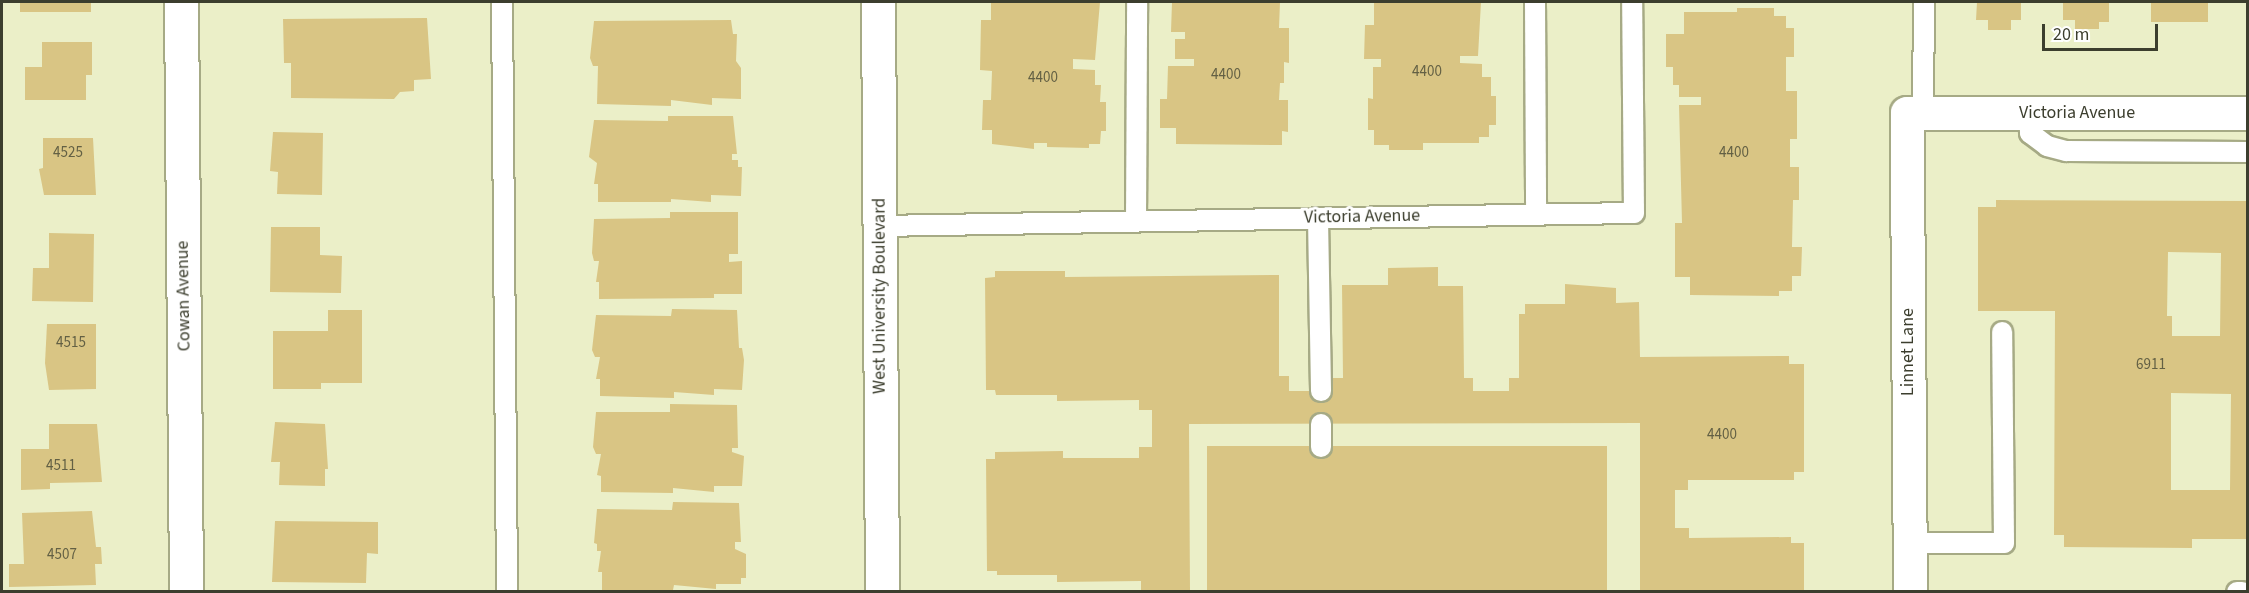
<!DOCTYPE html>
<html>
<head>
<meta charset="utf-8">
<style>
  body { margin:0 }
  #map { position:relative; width:2249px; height:593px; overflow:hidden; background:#ebefc8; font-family:"Source Sans 3",sans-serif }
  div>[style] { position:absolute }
  .building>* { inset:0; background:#d9c584; transform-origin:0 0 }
  .roads { filter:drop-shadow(2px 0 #a6aa85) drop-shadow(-2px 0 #a6aa85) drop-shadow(0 2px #a6aa85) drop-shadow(0 -2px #a6aa85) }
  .lane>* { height:20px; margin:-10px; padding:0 10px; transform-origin:10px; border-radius:10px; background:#fff }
  .street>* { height:33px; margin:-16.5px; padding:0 16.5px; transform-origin:16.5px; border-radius:16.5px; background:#fff }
  .secondary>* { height:33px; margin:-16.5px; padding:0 16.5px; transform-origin:16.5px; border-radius:16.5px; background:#fff }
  span { translate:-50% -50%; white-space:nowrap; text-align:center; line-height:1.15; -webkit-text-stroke:6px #fff; paint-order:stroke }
  .number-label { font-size:15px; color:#636044 }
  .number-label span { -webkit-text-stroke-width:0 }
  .street-label { font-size:18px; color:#3c3e2e }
  .frame { position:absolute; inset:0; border:3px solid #3c3e2e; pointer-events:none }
  .scale { position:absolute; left:2042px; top:24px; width:116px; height:27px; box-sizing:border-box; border:3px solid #3c3e2e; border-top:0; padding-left:8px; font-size:18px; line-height:21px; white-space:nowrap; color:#3c3e2e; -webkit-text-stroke:4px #fff; paint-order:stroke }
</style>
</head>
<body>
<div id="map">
  <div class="building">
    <i style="left:20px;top:2px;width:71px;height:10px"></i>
    <i style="clip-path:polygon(991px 2px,1100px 2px,1095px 60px,1073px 59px,1073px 69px,1095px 70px,1095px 85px,1101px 85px,1100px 102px,1106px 102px,1106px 131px,1101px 131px,1100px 144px,1089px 144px,1089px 148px,1047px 147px,1047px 143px,1034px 143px,1034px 149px,992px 144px,992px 130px,982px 130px,983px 100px,991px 100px,992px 71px,980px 70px,981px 20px,991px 20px)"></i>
    <i style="clip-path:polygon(1172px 2px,1280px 2px,1279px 28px,1289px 28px,1289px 63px,1284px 62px,1284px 83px,1280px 83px,1279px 100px,1288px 100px,1288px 132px,1282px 131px,1282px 145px,1176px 144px,1176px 128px,1160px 128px,1160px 99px,1167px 99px,1168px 66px,1194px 66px,1194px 59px,1175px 59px,1175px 39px,1185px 39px,1185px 32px,1171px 32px)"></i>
    <i style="clip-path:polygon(1374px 2px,1481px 2px,1478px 56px,1460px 56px,1460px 63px,1482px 64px,1482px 77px,1491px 77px,1491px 96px,1496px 96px,1496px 125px,1489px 125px,1489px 137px,1479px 137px,1479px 143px,1423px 143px,1423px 150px,1389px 150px,1389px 145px,1374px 145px,1374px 130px,1368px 130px,1368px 98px,1373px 99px,1373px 67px,1381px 67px,1381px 59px,1364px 59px,1365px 25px,1374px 25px)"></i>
    <i style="clip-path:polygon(1977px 2px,2021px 2px,2021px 20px,2011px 20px,2011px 30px,1988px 30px,1988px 20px,1976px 20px)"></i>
    <i style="clip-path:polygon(2063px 2px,2109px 2px,2109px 22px,2099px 22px,2099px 29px,2075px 29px,2075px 20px,2063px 20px)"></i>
    <i style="left:2151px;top:2px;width:57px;height:20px"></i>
    <i style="clip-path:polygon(1737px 8px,1774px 8px,1774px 16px,1786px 16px,1786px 28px,1794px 28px,1794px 57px,1786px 57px,1786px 91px,1797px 91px,1797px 139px,1790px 139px,1790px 167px,1799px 167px,1799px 200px,1793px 200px,1792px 247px,1802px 247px,1801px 276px,1792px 276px,1792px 291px,1779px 291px,1779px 296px,1690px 295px,1690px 277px,1675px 277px,1675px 223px,1682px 223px,1679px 105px,1701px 105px,1701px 97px,1679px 97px,1679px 85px,1673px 85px,1673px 67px,1666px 67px,1666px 34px,1684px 34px,1684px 12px,1737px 12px)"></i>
    <i style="clip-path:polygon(427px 18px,431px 79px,414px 80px,414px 91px,400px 92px,394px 99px,291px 98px,291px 63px,284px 63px,283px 19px)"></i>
    <i style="clip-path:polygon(731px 20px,733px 34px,737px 34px,736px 61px,741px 68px,741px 99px,712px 98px,712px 105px,671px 100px,671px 106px,597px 104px,598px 66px,593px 66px,590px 58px,594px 21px)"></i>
    <i style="clip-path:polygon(42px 42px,92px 42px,92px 75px,86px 75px,86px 100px,25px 100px,25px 67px,42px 67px)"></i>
    <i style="clip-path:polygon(668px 116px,733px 116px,737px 154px,732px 154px,732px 160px,738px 160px,738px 167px,742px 167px,741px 196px,711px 195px,711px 202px,671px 199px,671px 202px,598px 202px,598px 184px,594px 184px,597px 163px,589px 157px,594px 120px,668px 121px)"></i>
    <i style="clip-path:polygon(273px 132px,323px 133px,322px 195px,277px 194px,278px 172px,270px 171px)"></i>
    <i style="clip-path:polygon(43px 138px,93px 138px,96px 195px,44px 195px,39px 169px,43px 168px)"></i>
    <i style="clip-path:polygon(evenodd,1996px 200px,2248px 201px,2248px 539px,2192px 539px,2192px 548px,2064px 547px,2064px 535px,2054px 535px,2055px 311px,1978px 311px,1978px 207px,1996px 207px,1996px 200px,2168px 252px,2221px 253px,2220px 336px,2172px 336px,2172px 316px,2167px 316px,2168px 252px,1996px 200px,2171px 393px,2231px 394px,2230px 490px,2171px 490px,2171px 393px)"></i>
    <i style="clip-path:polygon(670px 212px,738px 212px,738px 254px,729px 254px,729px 262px,742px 261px,742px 294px,714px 294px,714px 298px,599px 299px,599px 282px,596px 282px,599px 261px,594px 261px,592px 253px,594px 219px,670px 218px)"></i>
    <i style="clip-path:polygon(271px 227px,320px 227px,320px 255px,342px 256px,341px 293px,270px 292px)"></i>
    <i style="clip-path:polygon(49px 233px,94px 234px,93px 302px,32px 301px,33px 268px,49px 268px)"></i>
    <i style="clip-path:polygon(1438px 267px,1438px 286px,1463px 286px,1464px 378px,1473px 378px,1473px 391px,1509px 391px,1509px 378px,1519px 378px,1519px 314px,1525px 314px,1525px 304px,1565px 304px,1565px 284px,1616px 288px,1616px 303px,1639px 302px,1640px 357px,1789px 356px,1789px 364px,1804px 364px,1804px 472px,1794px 472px,1794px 480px,1688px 480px,1688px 490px,1675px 490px,1675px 528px,1689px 528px,1689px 538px,1791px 537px,1791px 543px,1804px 543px,1804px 592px,1640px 592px,1640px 423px,1189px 424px,1190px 592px,1141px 591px,1141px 581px,1057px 582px,1057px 575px,997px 575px,997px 571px,987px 571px,986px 459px,995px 459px,995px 452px,1063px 451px,1063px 458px,1139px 458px,1139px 447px,1152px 447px,1152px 410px,1139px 410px,1139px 400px,1057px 401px,1057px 395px,996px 395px,995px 390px,986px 390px,985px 278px,995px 277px,995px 271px,1065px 271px,1065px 277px,1279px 275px,1279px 376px,1289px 376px,1289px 391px,1321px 391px,1333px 390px,1333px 378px,1343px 378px,1342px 285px,1388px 285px,1388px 268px)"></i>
    <i style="clip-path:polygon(672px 309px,737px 310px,739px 348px,742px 348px,744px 360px,742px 390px,714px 389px,714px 395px,674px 392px,674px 398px,600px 396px,600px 379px,596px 379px,600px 357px,595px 357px,592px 350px,596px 315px,671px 316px)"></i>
    <i style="clip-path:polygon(328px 310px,362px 310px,362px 383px,321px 383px,321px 389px,273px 389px,273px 331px,328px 331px)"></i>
    <i style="clip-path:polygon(47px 324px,96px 324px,96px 389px,49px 390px,45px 363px)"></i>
    <i style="clip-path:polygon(670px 404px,737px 405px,738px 448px,732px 448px,732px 452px,744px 456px,742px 486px,714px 486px,714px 492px,673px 488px,673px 493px,601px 492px,601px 476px,597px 475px,601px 454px,596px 454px,593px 447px,596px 412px,670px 412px)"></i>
    <i style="clip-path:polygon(275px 422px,325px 424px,328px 469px,325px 469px,325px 486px,279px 485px,280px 462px,271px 462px)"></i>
    <i style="clip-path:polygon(49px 424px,97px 424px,102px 482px,50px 483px,50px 489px,21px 490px,21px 449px,49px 449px)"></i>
    <i style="left:1207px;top:446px;width:400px;height:146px"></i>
    <i style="clip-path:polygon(673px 502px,739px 503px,741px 542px,735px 542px,735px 549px,746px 554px,746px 578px,741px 578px,741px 584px,716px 584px,716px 589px,674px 585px,673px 590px,602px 592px,602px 572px,598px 572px,601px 551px,597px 551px,597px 544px,594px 543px,597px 509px,672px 510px)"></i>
    <i style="clip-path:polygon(92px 511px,96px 547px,101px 547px,102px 564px,95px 564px,96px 585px,9px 587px,9px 564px,24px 564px,22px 513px)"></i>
    <i style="clip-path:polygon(275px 521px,378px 522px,378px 554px,367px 553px,366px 583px,272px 582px)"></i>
  </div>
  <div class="roads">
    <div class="lane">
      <i style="left:502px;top:2px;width:590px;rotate:89.51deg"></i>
      <i style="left:1535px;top:2px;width:212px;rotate:89.7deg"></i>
      <i style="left:1923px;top:111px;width:109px;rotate:-89.5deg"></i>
      <i style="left:2029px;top:113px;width:20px;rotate:87deg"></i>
      <i style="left:2030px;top:133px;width:21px;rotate:37deg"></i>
      <i style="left:2047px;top:146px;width:20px;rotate:15deg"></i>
      <i style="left:2066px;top:151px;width:182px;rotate:0.3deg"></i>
      <i style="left:1318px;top:218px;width:173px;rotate:89deg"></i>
      <i style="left:1136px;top:221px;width:219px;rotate:-89.7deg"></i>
      <i style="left:879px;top:226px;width:755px;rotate:-0.99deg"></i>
      <i style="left:1634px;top:213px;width:211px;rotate:-90.5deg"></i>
      <i style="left:1321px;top:447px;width:23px;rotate:-90deg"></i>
      <i style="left:1910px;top:543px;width:94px"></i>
      <i style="left:2004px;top:543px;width:211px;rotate:-90.5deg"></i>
      <i style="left:2237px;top:592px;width:5px"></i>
    </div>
    <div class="street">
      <i style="left:181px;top:2px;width:590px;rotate:89.51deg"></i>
      <i style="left:1910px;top:592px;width:479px;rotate:-90.4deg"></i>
      <i style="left:1907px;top:113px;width:341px"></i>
    </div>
    <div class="secondary">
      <i style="left:878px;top:2px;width:590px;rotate:89.61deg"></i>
    </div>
  </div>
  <div class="number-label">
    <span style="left:1427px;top:72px">4400</span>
    <span style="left:1226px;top:75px">4400</span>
    <span style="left:1043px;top:78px">4400</span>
    <span style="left:68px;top:153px">4525</span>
    <span style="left:1734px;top:153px">4400</span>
    <span style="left:71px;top:343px">4515</span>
    <span style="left:2151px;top:365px">6911</span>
    <span style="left:1722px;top:435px">4400</span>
    <span style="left:61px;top:466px">4511</span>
    <span style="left:62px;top:555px">4507</span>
  </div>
  <div class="street-label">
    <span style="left:2077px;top:113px">Victoria Avenue</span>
    <span style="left:1362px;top:217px;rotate:-1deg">Victoria Avenue</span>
    <span style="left:184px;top:296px;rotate:-91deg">Cowan Avenue</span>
    <span style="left:880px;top:296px;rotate:-90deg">West University Boulevard</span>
    <span style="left:1908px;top:352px;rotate:-90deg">Linnet Lane</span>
  </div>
  <div class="frame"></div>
  <div class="scale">20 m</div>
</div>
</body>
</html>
